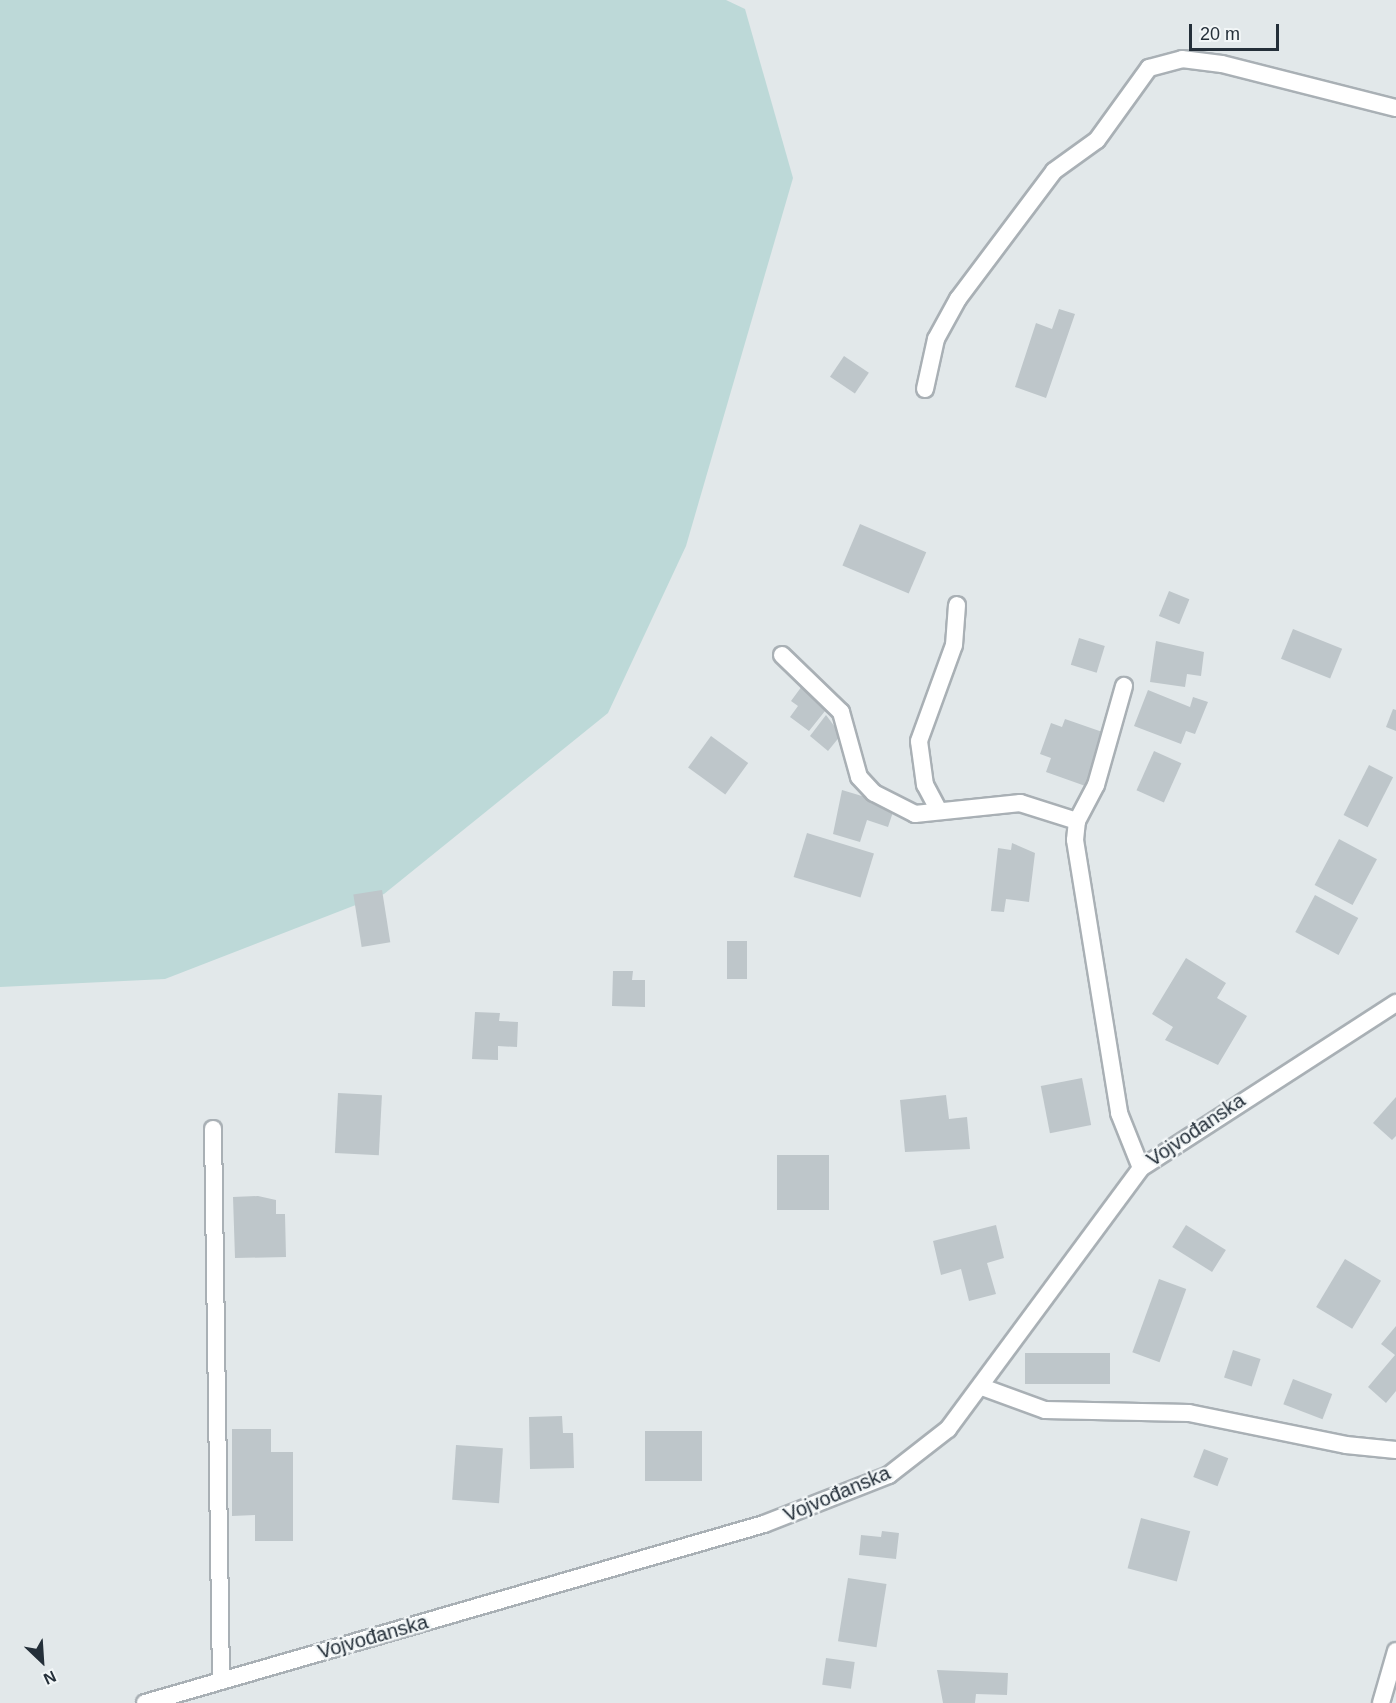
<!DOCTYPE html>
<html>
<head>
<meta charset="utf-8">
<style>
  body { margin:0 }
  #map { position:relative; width:1396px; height:1703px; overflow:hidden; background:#e2e8ea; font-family:Arial,sans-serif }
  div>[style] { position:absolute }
  .green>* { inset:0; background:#bdd9d8 }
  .building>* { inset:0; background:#bec6ca; transform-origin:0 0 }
  .roads { filter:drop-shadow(2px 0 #a9b0b5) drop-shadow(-2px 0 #a9b0b5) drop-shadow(0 2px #a9b0b5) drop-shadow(0 -2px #a9b0b5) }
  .service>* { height:16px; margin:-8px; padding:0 8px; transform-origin:8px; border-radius:8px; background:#fff }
  .minor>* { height:16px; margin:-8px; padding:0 8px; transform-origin:8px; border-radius:8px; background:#fff }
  span { translate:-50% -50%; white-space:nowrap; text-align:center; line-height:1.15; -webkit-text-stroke:4.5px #f2f6f7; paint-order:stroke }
  .street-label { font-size:20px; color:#242f39 }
  .north { position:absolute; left:12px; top:1631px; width:60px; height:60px; -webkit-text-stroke:4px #f2f6f7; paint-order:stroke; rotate:155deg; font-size:16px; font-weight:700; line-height:24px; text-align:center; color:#242f39 }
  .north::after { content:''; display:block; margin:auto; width:21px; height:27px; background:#242f39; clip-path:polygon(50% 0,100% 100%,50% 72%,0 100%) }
  .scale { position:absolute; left:1189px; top:24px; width:90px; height:27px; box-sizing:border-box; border:3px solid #242f39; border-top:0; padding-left:8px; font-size:18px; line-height:21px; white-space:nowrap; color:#242f39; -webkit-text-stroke:4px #f2f6f7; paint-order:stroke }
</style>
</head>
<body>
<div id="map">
  <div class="green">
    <i style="clip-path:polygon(0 0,726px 0,745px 9px,793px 178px,686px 546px,608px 713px,384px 894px,165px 979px,0 987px)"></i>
  </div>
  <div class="building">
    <i style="clip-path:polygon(1059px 309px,1075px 314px,1046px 398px,1015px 387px,1036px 323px,1052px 329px)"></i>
    <i style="left:844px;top:356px;width:30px;height:25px;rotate:34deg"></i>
    <i style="left:860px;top:524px;width:72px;height:45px;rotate:23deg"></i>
    <i style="left:1169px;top:591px;width:22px;height:27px;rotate:22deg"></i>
    <i style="left:1293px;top:629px;width:53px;height:32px;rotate:22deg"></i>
    <i style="left:1079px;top:638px;width:27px;height:28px;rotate:17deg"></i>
    <i style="clip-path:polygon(1156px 641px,1204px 652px,1201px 676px,1187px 674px,1185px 687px,1150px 682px)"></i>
    <i style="clip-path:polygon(802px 686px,829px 706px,809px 731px,790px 717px,798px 706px,791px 701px)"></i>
    <i style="clip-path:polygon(1148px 690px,1190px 707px,1193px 697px,1208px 702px,1195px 734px,1186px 731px,1181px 744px,1134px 726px)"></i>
    <i style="clip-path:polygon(1393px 709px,1396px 710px,1396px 731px,1386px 727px)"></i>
    <i style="clip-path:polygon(826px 715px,841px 735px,828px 751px,810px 736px)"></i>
    <i style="clip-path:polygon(1065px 719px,1111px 735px,1091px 788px,1046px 772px,1051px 758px,1040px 754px,1051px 723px,1062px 727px)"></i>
    <i style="left:711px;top:736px;width:46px;height:39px;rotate:36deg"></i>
    <i style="left:1154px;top:751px;width:30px;height:43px;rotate:24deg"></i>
    <i style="left:1369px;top:765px;width:27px;height:56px;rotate:27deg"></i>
    <i style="clip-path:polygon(842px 790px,895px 806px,888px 827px,867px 820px,860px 842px,833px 834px)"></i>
    <i style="left:807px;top:833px;width:70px;height:46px;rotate:17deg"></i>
    <i style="left:1339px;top:839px;width:43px;height:52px;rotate:28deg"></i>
    <i style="clip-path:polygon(1012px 843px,1035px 853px,1029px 902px,1006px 899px,1004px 912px,991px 911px,998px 848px,1011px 850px)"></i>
    <i style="left:382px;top:890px;width:53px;height:29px;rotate:81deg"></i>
    <i style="left:1315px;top:895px;width:49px;height:42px;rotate:28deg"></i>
    <i style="left:727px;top:941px;width:20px;height:38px"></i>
    <i style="clip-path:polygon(1186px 958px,1226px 983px,1217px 998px,1247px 1016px,1218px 1065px,1165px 1040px,1173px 1027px,1152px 1014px)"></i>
    <i style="clip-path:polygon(613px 971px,633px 971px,632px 980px,645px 980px,645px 1007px,612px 1006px)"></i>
    <i style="clip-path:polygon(475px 1012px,500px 1013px,499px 1021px,518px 1022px,517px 1047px,498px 1046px,498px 1060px,472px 1059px)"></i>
    <i style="left:1082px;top:1078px;width:48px;height:42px;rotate:79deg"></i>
    <i style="left:338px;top:1093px;width:44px;height:60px;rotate:3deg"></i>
    <i style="clip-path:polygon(946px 1095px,949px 1119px,967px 1117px,970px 1149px,905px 1152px,900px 1100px)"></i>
    <i style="clip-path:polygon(1396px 1097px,1396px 1136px,1392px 1140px,1373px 1123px)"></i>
    <i style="left:777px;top:1155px;width:52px;height:55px"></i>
    <i style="clip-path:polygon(258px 1196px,276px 1200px,276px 1214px,285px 1214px,286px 1257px,235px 1258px,233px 1197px)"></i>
    <i style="clip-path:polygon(996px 1225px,1004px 1258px,987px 1263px,996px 1294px,969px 1301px,961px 1269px,941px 1275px,933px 1241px)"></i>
    <i style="left:1186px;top:1225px;width:47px;height:26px;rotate:32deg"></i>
    <i style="left:1345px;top:1259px;width:42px;height:56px;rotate:31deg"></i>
    <i style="left:1159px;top:1279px;width:29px;height:78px;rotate:20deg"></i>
    <i style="clip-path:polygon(1396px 1326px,1396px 1391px,1386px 1403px,1368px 1387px,1395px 1355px,1381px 1344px)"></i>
    <i style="left:1233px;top:1350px;width:29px;height:29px;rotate:18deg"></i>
    <i style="left:1110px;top:1353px;width:31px;height:85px;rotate:90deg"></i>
    <i style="left:1293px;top:1379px;width:42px;height:27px;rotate:21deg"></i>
    <i style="clip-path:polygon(562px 1416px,563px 1433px,573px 1433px,574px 1468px,530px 1469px,529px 1417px)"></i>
    <i style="clip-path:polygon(232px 1429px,271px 1429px,271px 1452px,293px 1452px,293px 1541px,255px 1541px,255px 1515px,232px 1516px)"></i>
    <i style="left:702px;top:1431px;width:50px;height:57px;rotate:90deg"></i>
    <i style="left:456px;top:1445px;width:47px;height:55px;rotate:4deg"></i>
    <i style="left:1204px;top:1449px;width:26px;height:30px;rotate:21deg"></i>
    <i style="left:1141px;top:1518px;width:51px;height:52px;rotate:15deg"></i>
    <i style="clip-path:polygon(882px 1531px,899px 1533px,896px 1559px,859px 1555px,861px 1535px,881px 1537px)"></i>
    <i style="left:848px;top:1578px;width:39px;height:64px;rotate:9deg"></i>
    <i style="left:826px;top:1658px;width:29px;height:27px;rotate:8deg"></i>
    <i style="clip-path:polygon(937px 1670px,1008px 1673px,1007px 1695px,976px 1694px,975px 1703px,943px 1703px)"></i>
  </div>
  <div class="roads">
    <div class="service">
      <i style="left:925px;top:389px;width:51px;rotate:-77.6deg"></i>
      <i style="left:936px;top:339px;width:46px;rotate:-61.2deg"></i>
      <i style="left:958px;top:299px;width:160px;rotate:-53.1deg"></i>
      <i style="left:1054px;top:171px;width:53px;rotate:-35.8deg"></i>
      <i style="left:1097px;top:140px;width:89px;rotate:-54.2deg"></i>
      <i style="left:1149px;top:68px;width:34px;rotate:-15deg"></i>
      <i style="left:1182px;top:59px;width:40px;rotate:7.1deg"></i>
      <i style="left:1222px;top:64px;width:179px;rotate:14.2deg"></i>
      <i style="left:939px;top:811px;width:30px;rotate:-118deg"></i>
      <i style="left:925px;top:785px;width:44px;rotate:-97.8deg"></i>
      <i style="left:919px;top:741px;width:102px;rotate:-70deg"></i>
      <i style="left:954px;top:645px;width:40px;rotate:-85.7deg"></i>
    </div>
    <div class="minor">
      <i style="left:782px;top:655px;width:82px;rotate:44deg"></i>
      <i style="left:841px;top:712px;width:67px;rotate:74.5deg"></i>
      <i style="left:859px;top:777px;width:22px;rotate:47deg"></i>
      <i style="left:874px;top:793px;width:46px;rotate:27.1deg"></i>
      <i style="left:915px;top:814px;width:106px;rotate:-6deg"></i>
      <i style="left:1020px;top:803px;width:60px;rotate:17.5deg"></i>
      <i style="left:1077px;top:821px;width:19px;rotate:96deg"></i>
      <i style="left:1075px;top:840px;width:277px;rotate:80.8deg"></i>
      <i style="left:1119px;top:1113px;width:59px;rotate:68.2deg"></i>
      <i style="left:1077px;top:821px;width:41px;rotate:-62.2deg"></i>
      <i style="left:1096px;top:785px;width:103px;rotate:-74.2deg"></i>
      <i style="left:213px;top:1129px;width:552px;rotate:89.17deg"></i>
      <i style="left:982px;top:1387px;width:67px;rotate:20.1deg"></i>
      <i style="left:1045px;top:1410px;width:144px;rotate:1.2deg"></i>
      <i style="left:1189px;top:1413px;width:160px;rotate:11.5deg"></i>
      <i style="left:1346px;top:1445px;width:50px;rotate:5.7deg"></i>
      <i style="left:145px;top:1703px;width:644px;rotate:-16.13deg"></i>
      <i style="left:764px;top:1524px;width:134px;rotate:-21.4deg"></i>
      <i style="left:889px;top:1475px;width:75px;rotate:-37.9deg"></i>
      <i style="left:948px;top:1429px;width:325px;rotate:-53.5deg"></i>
      <i style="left:1141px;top:1168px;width:304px;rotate:-32.9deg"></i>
      <i style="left:1381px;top:1703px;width:54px;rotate:-73.9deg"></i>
    </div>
  </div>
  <div class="street-label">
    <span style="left:1196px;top:1130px;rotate:-34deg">Vojvođanska</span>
    <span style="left:837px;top:1494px;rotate:-23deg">Vojvođanska</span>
    <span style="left:373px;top:1637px;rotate:-16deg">Vojvođanska</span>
  </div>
  <div class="north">N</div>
  <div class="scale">20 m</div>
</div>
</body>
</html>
